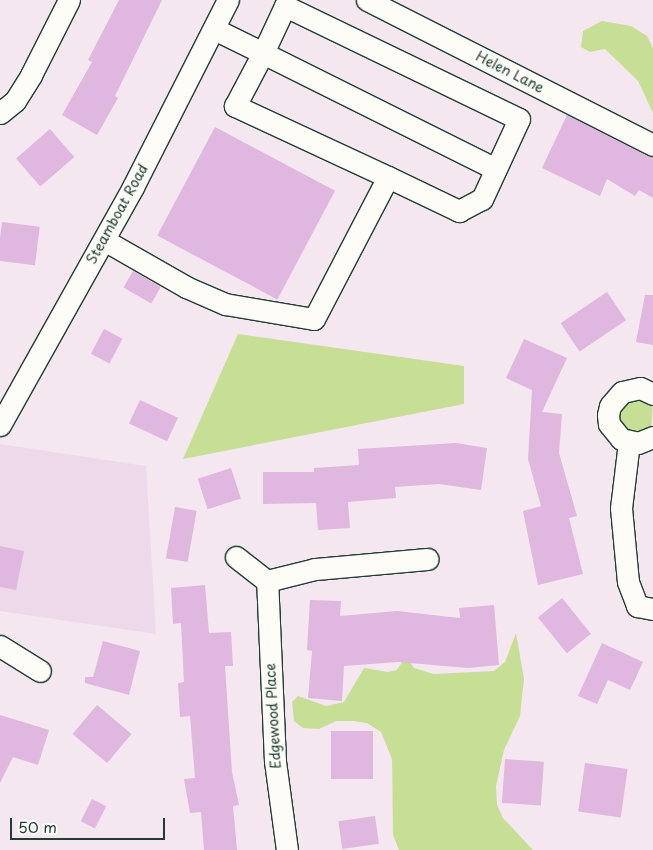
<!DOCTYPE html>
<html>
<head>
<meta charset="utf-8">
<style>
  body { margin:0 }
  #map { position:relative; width:653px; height:850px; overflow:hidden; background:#f4e7f0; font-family:"Playpen Sans",sans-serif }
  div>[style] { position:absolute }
  .built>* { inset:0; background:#eed9eb }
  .green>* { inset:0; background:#c7df95 }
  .building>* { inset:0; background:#e0b7df; transform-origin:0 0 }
  .roads { filter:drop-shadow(1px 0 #1f3d34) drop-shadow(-1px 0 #1f3d34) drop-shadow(0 1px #1f3d34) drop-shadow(0 -1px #1f3d34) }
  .minor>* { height:21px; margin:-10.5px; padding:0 10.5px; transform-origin:10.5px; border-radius:10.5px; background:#fdfcf7 }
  span { translate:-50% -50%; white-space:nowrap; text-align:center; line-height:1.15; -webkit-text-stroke:4px #fdfcf7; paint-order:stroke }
  .street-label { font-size:14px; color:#1f3d34 }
  .scale { position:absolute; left:10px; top:818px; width:155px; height:22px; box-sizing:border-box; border:2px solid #1f3d34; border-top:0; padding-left:6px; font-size:15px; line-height:18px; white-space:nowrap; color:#1f3d34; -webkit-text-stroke:4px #fdfcf7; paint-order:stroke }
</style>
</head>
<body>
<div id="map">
  <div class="built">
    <i style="clip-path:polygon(0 444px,146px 466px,156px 634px,0 611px)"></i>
  </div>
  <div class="green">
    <i style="clip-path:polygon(602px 21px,631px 26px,647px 36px,653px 48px,653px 113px,638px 81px,605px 49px,590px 52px,581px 47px,583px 31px)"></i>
    <i style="clip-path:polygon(238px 334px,464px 366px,464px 404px,183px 459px)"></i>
    <i style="clip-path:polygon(630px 394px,653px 402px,651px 430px,624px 434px,614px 408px)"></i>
    <i style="clip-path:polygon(516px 633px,524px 679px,520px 716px,504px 750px,496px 786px,497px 805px,503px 818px,533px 850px,399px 850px,393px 835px,392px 759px,381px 732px,367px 723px,353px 721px,336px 721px,319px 729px,303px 728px,294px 721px,292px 702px,298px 696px,326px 706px,344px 702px,364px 668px,388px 672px,397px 670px,406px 656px,414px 668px,434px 674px,494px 671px,505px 662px)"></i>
  </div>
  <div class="building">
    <i style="clip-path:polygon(119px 0,162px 0,115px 96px,118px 98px,97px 135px,62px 115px,92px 62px,88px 60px)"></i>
    <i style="clip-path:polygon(567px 115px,653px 159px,653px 198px,639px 190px,635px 196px,607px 179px,600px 196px,542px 168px)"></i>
    <i style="left:215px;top:127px;width:136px;height:123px;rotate:28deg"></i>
    <i style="left:50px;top:129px;width:37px;height:45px;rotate:49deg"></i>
    <i style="left:2px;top:222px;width:38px;height:39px;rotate:7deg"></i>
    <i style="left:133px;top:271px;width:32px;height:19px;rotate:30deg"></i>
    <i style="left:607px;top:292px;width:34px;height:56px;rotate:56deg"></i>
    <i style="clip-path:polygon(645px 295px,653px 295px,653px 345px,636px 342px)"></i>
    <i style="left:104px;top:329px;width:21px;height:28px;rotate:28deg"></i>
    <i style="clip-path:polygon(524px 339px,567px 358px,542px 412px,562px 414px,559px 453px,577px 516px,569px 518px,583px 574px,538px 585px,523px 511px,541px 506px,528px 459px,532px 390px,506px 378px)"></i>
    <i style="left:140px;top:400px;width:42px;height:26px;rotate:25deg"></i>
    <i style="clip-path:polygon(456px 443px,487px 448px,481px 490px,439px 484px,395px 487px,396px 498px,348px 502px,350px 528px,318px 530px,316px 503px,263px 504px,263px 472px,314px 472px,314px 468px,359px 465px,358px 449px)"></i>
    <i style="left:231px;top:468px;width:32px;height:35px;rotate:72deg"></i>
    <i style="left:175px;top:507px;width:22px;height:52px;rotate:10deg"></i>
    <i style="clip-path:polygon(0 546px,24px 551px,16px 590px,0 587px)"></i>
    <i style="clip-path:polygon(205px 585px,209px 633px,231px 632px,233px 666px,225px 666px,232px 772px,239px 805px,233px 806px,237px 850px,204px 850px,201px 812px,190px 813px,184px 779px,195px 778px,190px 716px,180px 717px,178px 683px,184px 682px,181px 623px,173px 624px,171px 588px)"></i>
    <i style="left:562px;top:598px;width:46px;height:31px;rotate:51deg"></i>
    <i style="clip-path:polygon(310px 600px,341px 601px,340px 616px,397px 611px,460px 618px,459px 608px,494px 605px,499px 665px,468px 668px,398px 662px,344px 666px,342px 701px,308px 698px,312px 651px,307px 650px)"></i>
    <i style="clip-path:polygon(103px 641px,140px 651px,129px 695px,85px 683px,85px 677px,93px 677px)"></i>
    <i style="clip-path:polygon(602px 643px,643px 662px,630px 690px,608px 680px,597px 704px,578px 696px)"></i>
    <i style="left:97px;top:705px;width:45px;height:38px;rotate:40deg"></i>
    <i style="clip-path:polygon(0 715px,49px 730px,38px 765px,13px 757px,0 783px)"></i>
    <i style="left:331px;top:731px;width:42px;height:48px"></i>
    <i style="left:505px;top:759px;width:39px;height:44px;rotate:4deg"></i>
    <i style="left:585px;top:763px;width:43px;height:49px;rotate:8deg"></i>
    <i style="left:92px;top:799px;width:16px;height:25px;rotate:27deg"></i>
    <i style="left:375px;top:816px;width:28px;height:37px;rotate:82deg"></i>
  </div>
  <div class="roads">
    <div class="minor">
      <i style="left:367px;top:0;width:321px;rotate:26.9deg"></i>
      <i style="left:0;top:113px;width:19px;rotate:-39deg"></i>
      <i style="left:15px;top:101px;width:31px;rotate:-58deg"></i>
      <i style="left:31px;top:75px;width:84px;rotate:-63.1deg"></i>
      <i style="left:388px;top:177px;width:169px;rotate:-155.1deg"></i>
      <i style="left:235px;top:106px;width:60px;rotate:-62.2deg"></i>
      <i style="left:263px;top:53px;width:260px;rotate:26.5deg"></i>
      <i style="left:104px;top:240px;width:95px;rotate:29.8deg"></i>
      <i style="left:186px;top:287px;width:43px;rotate:23.6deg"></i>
      <i style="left:225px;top:304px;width:90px;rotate:9.6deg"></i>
      <i style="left:314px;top:319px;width:160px;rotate:-62.5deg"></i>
      <i style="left:388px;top:177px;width:79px;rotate:25.6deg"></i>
      <i style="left:459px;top:211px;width:26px;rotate:-28deg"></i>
      <i style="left:482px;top:199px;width:88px;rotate:-65.2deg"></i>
      <i style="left:519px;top:119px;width:260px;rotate:-154.2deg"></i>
      <i style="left:285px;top:6px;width:52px;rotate:115.1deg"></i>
      <i style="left:263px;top:53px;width:55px;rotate:-153.9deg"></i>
      <i style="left:653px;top:394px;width:14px;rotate:-155deg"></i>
      <i style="left:640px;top:388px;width:18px;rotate:167deg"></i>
      <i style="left:622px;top:392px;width:18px;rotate:131deg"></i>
      <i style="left:610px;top:406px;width:9px;rotate:103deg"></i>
      <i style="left:608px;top:415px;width:9px;rotate:84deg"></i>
      <i style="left:609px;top:424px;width:19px;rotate:51deg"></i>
      <i style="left:621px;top:439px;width:17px;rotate:13deg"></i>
      <i style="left:638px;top:443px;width:16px;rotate:-22deg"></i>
      <i style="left:0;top:425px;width:273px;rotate:-60.8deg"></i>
      <i style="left:133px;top:187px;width:210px;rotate:-63.1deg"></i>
      <i style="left:629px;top:442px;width:66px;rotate:96.9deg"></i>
      <i style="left:621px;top:508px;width:74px;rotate:84.6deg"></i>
      <i style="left:628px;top:582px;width:26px;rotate:69deg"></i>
      <i style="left:637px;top:606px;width:16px;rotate:11deg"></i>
      <i style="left:236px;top:557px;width:39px;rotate:38deg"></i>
      <i style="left:0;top:646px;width:47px;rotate:32deg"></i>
      <i style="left:287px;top:850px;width:90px;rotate:-97.7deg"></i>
      <i style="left:275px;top:761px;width:180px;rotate:-92.5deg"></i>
      <i style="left:267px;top:581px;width:49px;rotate:-14deg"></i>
      <i style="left:315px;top:569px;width:113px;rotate:-5.1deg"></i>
    </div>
  </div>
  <div class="street-label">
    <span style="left:510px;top:72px;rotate:27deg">Helen Lane</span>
    <span style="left:117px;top:214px;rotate:-61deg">Steamboat Road</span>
    <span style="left:273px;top:716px;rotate:-93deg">Edgewood Place</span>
  </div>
  <div class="scale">50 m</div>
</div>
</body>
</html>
